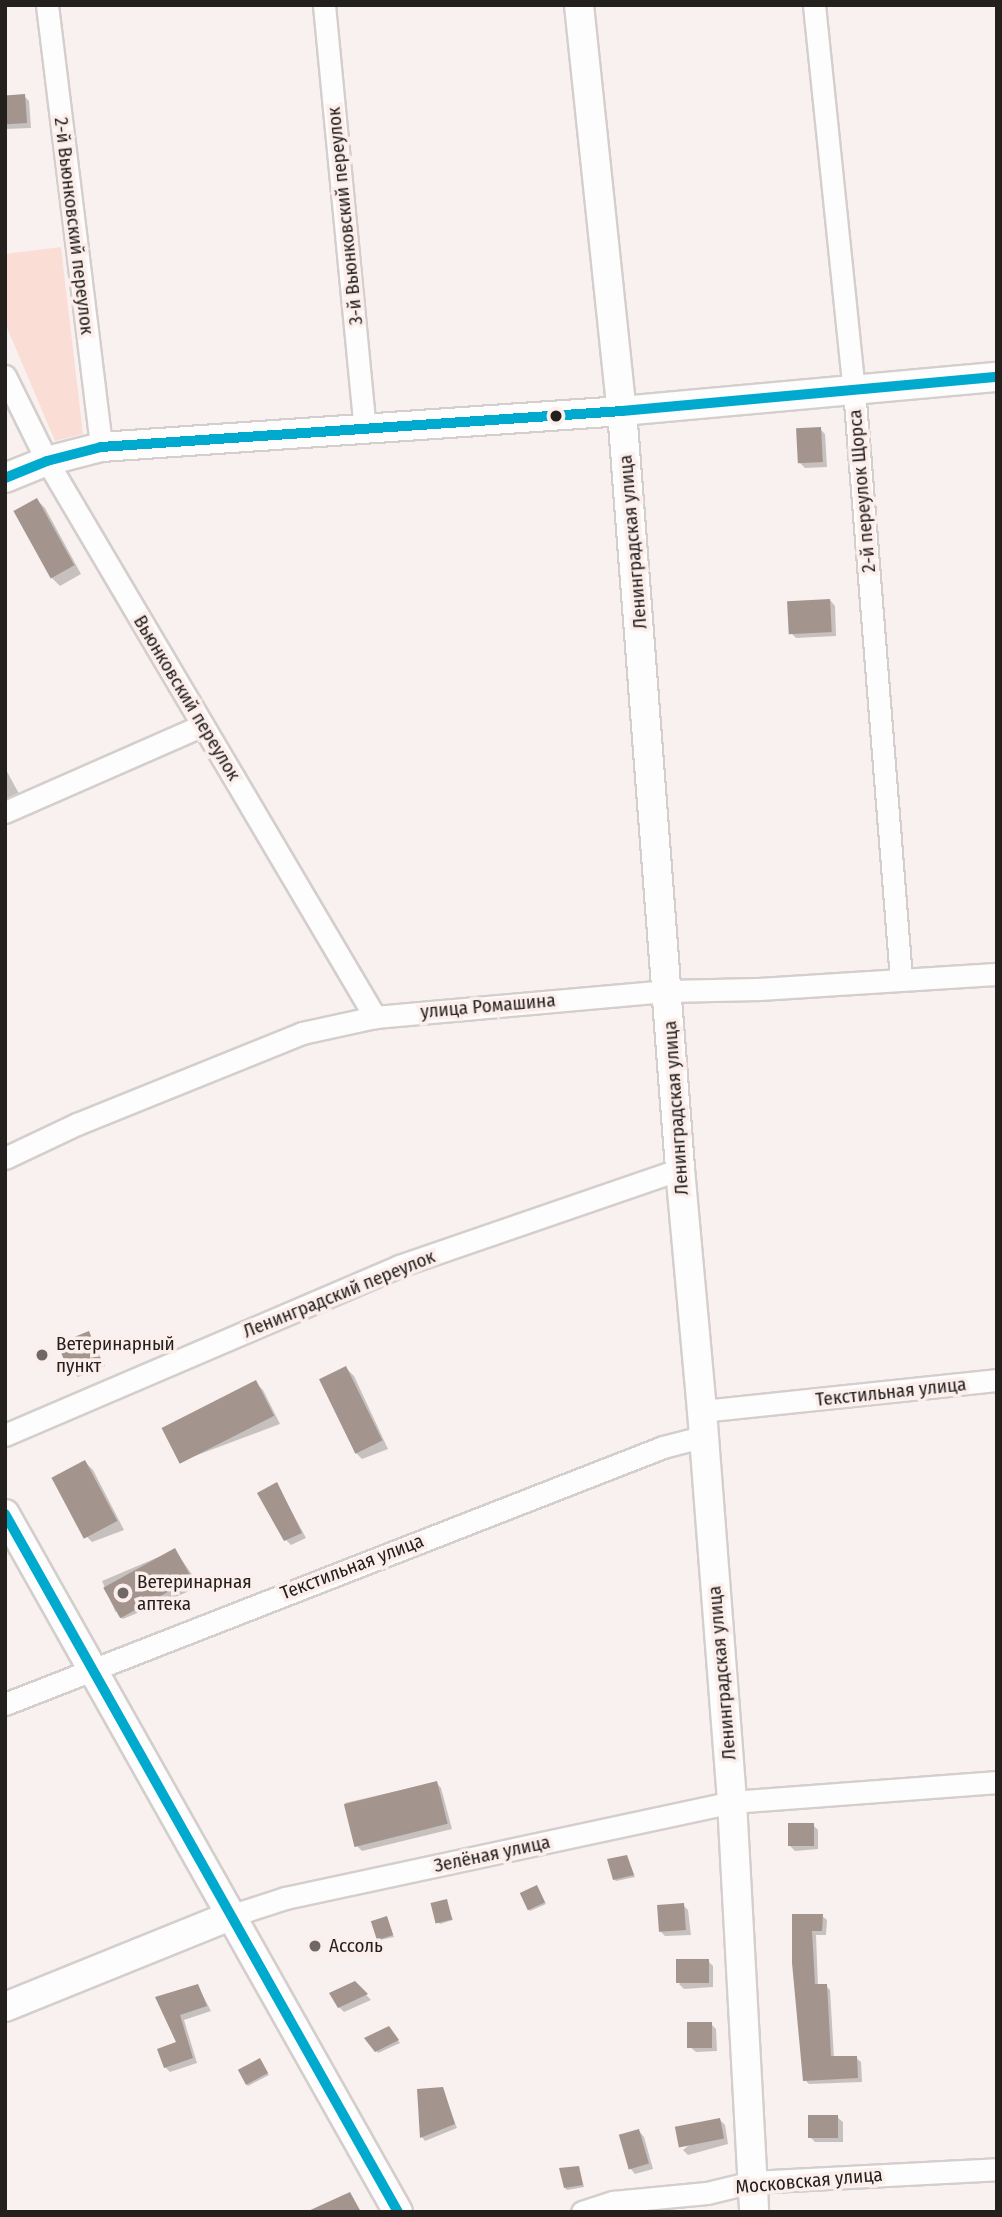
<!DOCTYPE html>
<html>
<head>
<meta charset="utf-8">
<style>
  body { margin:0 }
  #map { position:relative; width:1002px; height:2217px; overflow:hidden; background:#f8f1ef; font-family:"Fira Sans Condensed",sans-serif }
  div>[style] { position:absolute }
  .green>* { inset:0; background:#faded6 }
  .shadow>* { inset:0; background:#0003 }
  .building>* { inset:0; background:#a4948e; transform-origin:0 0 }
  .roads { filter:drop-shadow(2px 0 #d4cecc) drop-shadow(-2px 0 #d4cecc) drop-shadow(0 2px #d4cecc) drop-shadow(0 -2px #d4cecc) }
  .street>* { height:21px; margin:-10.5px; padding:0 10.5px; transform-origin:10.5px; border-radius:10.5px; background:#fefdfd }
  .secondary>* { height:28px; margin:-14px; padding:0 14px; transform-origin:14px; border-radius:14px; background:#fefdfd }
  .bus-1>* { height:10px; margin:-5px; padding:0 5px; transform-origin:5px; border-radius:5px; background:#00a9ce }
  .dots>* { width:19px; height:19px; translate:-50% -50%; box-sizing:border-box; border:4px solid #fcefeb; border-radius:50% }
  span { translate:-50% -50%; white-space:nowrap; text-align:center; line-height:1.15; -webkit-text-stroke:7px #fcefeb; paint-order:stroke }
  .street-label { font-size:19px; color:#24201e }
  .poi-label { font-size:19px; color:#24201e }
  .left { translate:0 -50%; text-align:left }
  .frame { position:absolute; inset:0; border:7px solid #24201e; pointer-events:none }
</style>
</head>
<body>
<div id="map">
  <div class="green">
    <i style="clip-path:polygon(61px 247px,83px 434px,55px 441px,5px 323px,5px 254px)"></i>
  </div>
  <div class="shadow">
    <i style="clip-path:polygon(24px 96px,29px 101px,31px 128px,5px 129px,5px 97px)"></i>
    <i style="clip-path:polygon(820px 429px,825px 434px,827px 467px,805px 468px,800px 463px)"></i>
    <i style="clip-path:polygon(37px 500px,45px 508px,81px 574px,60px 586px,52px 578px)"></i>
    <i style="clip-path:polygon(830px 600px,835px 606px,836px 636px,796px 638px,791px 633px)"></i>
    <i style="clip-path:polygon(5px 768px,23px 801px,5px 809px)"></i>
    <i style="clip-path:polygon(88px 1333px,105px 1366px,78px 1377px,72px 1372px)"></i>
    <i style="clip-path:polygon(346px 1368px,354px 1376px,388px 1449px,362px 1459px,354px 1451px)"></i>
    <i style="clip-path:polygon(255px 1382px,263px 1390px,280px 1424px,184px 1460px,176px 1452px)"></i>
    <i style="clip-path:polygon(85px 1462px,93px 1470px,124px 1530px,92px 1542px,84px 1534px)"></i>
    <i style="clip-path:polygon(277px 1484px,306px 1538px,291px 1545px,286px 1540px)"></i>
    <i style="clip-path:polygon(175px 1550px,193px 1576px,116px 1609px,116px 1613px,102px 1581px)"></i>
    <i style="clip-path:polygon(194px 1579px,199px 1587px,123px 1619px,117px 1613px)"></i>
    <i style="clip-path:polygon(436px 1782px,441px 1788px,452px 1829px,362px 1851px,357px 1846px,345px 1803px)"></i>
    <i style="clip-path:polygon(813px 1825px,818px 1830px,818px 1849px,795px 1851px,790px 1846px)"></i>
    <i style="clip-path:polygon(627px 1857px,635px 1877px,616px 1881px,614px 1879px)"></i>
    <i style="clip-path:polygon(538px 1889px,546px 1904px,530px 1911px,528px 1909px)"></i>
    <i style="clip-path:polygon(446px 1901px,453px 1920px,440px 1924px,438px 1922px)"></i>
    <i style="clip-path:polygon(683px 1905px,688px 1910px,691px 1935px,665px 1936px,660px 1931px)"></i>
    <i style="clip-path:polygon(793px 1916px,822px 1916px,827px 1920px,826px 1935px,816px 1935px,818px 1986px,826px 1986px,830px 1990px,834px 2058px,856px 2058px,861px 2062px,862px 2082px,809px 2084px,805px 2080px)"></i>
    <i style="clip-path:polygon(387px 1918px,394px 1937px,380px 1940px,378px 1938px)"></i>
    <i style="clip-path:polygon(708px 1961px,713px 1966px,713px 1987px,684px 1989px,679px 1984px)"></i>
    <i style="clip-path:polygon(355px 1983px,371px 2000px,344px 2012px,339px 2007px)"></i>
    <i style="clip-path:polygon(198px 1986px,211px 2011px,184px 2020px,197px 2063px,170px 2072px,165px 2067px,178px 2044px,157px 1998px)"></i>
    <i style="clip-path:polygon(711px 2024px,716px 2029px,717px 2051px,696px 2052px,690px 2047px)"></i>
    <i style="clip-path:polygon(391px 2031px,400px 2043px,378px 2053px,367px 2039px)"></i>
    <i style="clip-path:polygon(262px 2062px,269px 2075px,248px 2086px,246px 2084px)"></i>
    <i style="clip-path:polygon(442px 2089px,457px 2128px,425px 2141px,422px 2137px,419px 2090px)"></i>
    <i style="clip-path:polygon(837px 2117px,843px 2122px,843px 2142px,815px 2142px,810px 2137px)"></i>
    <i style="clip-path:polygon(720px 2120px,725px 2125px,728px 2144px,688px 2155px,683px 2150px)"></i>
    <i style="clip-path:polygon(639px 2131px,644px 2137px,653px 2169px,635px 2174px,630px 2168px)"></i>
    <i style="clip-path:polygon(579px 2168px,584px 2187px,567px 2190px,565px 2188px)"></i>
  </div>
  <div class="building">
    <i style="left:25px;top:94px;width:29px;height:20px;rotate:86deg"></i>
    <i style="left:821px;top:427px;width:35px;height:25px;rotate:87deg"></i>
    <i style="left:37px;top:498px;width:77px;height:27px;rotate:61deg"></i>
    <i style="left:830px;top:599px;width:33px;height:43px;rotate:87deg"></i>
    <i style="left:89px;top:1331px;width:31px;height:34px;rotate:68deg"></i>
    <i style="left:346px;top:1366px;width:83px;height:30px;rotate:64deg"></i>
    <i style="left:256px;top:1380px;width:40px;height:106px;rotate:63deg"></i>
    <i style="left:85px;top:1460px;width:69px;height:38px;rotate:62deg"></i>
    <i style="clip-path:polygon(277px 1482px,302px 1533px,284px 1541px,257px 1493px)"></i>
    <i style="left:175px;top:1548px;width:35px;height:82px;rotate:61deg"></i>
    <i style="left:437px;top:1781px;width:44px;height:96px;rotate:76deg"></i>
    <i style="left:788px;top:1823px;width:26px;height:23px"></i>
    <i style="clip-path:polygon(627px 1855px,634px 1875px,613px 1880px,607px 1859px)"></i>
    <i style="left:537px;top:1885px;width:19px;height:19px;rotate:65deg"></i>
    <i style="left:447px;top:1899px;width:21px;height:17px;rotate:76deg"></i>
    <i style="left:684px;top:1903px;width:27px;height:27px;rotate:86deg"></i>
    <i style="clip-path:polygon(792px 1914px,823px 1914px,822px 1931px,812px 1931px,815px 1984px,827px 1984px,831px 2056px,857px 2056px,858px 2078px,803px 2081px,792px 1963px)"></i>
    <i style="left:387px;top:1916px;width:20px;height:17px;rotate:72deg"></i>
    <i style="left:709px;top:1959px;width:24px;height:33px;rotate:90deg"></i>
    <i style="clip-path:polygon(355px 1981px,368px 1994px,338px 2008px,329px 1993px)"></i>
    <i style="clip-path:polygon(198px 1984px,207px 2006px,180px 2015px,193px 2058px,164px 2068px,157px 2049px,176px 2042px,155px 1997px)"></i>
    <i style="left:687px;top:2022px;width:25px;height:26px"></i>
    <i style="clip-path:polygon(389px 2026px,399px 2040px,375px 2052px,364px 2038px)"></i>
    <i style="left:260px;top:2058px;width:17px;height:25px;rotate:62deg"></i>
    <i style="clip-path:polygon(443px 2087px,455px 2124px,420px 2138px,417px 2089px)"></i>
    <i style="left:808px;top:2115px;width:30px;height:23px"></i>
    <i style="left:720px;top:2118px;width:21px;height:46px;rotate:79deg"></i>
    <i style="left:639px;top:2129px;width:36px;height:21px;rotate:74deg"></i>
    <i style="clip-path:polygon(579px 2166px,583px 2185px,564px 2188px,559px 2168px)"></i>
    <i style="clip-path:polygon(350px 2192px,361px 2212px,306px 2212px)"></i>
  </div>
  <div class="roads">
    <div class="street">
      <i style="left:47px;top:5px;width:445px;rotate:83deg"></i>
      <i style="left:324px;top:5px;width:424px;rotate:84.5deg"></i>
      <i style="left:814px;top:5px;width:386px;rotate:84.1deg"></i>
      <i style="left:854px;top:389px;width:591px;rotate:85.44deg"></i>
      <i style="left:5px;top:376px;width:95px;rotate:63.7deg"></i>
      <i style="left:47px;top:461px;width:646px;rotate:59.46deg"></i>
      <i style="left:5px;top:812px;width:216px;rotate:-23.7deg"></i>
      <i style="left:5px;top:1158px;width:80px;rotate:-25.3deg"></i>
      <i style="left:77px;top:1124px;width:243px;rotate:-22deg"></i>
      <i style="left:302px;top:1033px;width:75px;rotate:-12.4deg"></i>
      <i style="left:375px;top:1017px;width:294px;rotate:-5.1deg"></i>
      <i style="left:668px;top:991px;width:90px;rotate:-1.3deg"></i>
      <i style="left:758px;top:989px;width:239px;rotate:-3.6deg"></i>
      <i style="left:702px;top:1411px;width:297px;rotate:-6deg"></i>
      <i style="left:5px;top:1435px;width:429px;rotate:-23.2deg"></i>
      <i style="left:399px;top:1266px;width:297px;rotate:-19deg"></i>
      <i style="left:5px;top:1704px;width:706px;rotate:-21.33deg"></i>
      <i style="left:663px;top:1447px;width:40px;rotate:-14.4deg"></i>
      <i style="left:233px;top:1915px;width:55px;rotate:-18.1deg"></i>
      <i style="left:285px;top:1898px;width:457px;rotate:-12.1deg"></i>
      <i style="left:732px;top:1802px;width:266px;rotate:-4.3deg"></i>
      <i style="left:582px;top:2212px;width:33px;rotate:-18deg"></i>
      <i style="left:613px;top:2202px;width:94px;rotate:-5.5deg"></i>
      <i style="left:707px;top:2193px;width:46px;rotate:-13.7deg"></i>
      <i style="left:752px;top:2182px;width:245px;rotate:-3deg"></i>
    </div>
    <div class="secondary">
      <i style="left:579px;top:5px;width:408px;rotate:84deg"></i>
      <i style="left:622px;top:411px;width:760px;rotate:85.62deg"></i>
      <i style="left:680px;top:1169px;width:243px;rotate:84.8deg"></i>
      <i style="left:702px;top:1411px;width:392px;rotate:85.6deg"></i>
      <i style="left:732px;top:1802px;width:411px;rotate:86.9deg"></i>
      <i style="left:5px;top:478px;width:45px;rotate:-22deg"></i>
      <i style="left:47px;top:461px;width:56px;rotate:-14.5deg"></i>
      <i style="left:101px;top:447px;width:522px;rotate:-3.95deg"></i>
      <i style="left:622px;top:411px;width:377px;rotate:-5.2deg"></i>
      <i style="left:5px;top:1514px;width:801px;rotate:60.62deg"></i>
      <i style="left:5px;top:2007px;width:246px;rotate:-22deg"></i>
    </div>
  </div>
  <div class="bus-1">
    <i style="left:5px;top:478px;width:45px;rotate:-22deg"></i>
    <i style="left:47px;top:461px;width:56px;rotate:-14.5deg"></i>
    <i style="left:101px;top:447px;width:522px;rotate:-3.95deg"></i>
    <i style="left:622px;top:411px;width:377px;rotate:-5.2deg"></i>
    <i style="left:5px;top:1514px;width:801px;rotate:60.62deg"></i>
  </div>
  <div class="dots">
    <i style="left:556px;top:416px;background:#24201e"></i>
    <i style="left:42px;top:1355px;background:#6e6967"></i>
    <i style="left:123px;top:1593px;background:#6e6967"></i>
    <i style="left:315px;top:1946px;background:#6e6967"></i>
  </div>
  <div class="street-label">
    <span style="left:345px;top:216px;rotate:-96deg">3-й Вьюнковский переулок</span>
    <span style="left:74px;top:226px;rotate:83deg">2-й Вьюнковский переулок</span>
    <span style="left:862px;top:491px;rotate:-95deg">2-й переулок Щорса</span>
    <span style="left:633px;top:542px;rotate:-95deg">Ленинградская улица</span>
    <span style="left:187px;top:698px;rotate:59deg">Вьюнковский переулок</span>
    <span style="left:488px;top:1006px;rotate:-5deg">улица Ромашина</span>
    <span style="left:676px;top:1108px;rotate:-94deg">Ленинградская улица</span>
    <span style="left:339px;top:1294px;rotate:-22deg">Ленинградский переулок</span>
    <span style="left:891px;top:1392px;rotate:-6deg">Текстильная улица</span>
    <span style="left:352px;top:1567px;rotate:-21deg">Текстильная улица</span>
    <span style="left:722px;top:1673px;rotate:-95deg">Ленинградская улица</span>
    <span style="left:492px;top:1854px;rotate:-12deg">Зелёная улица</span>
    <span style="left:809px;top:2181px;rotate:-5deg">Московская улица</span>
  </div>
  <div class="poi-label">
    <span class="left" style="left:56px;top:1355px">Ветеринарный<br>пункт</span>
    <span class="left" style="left:137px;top:1593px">Ветеринарная<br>аптека</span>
    <span class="left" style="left:329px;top:1946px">Ассоль</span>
  </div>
  <div class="frame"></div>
</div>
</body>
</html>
